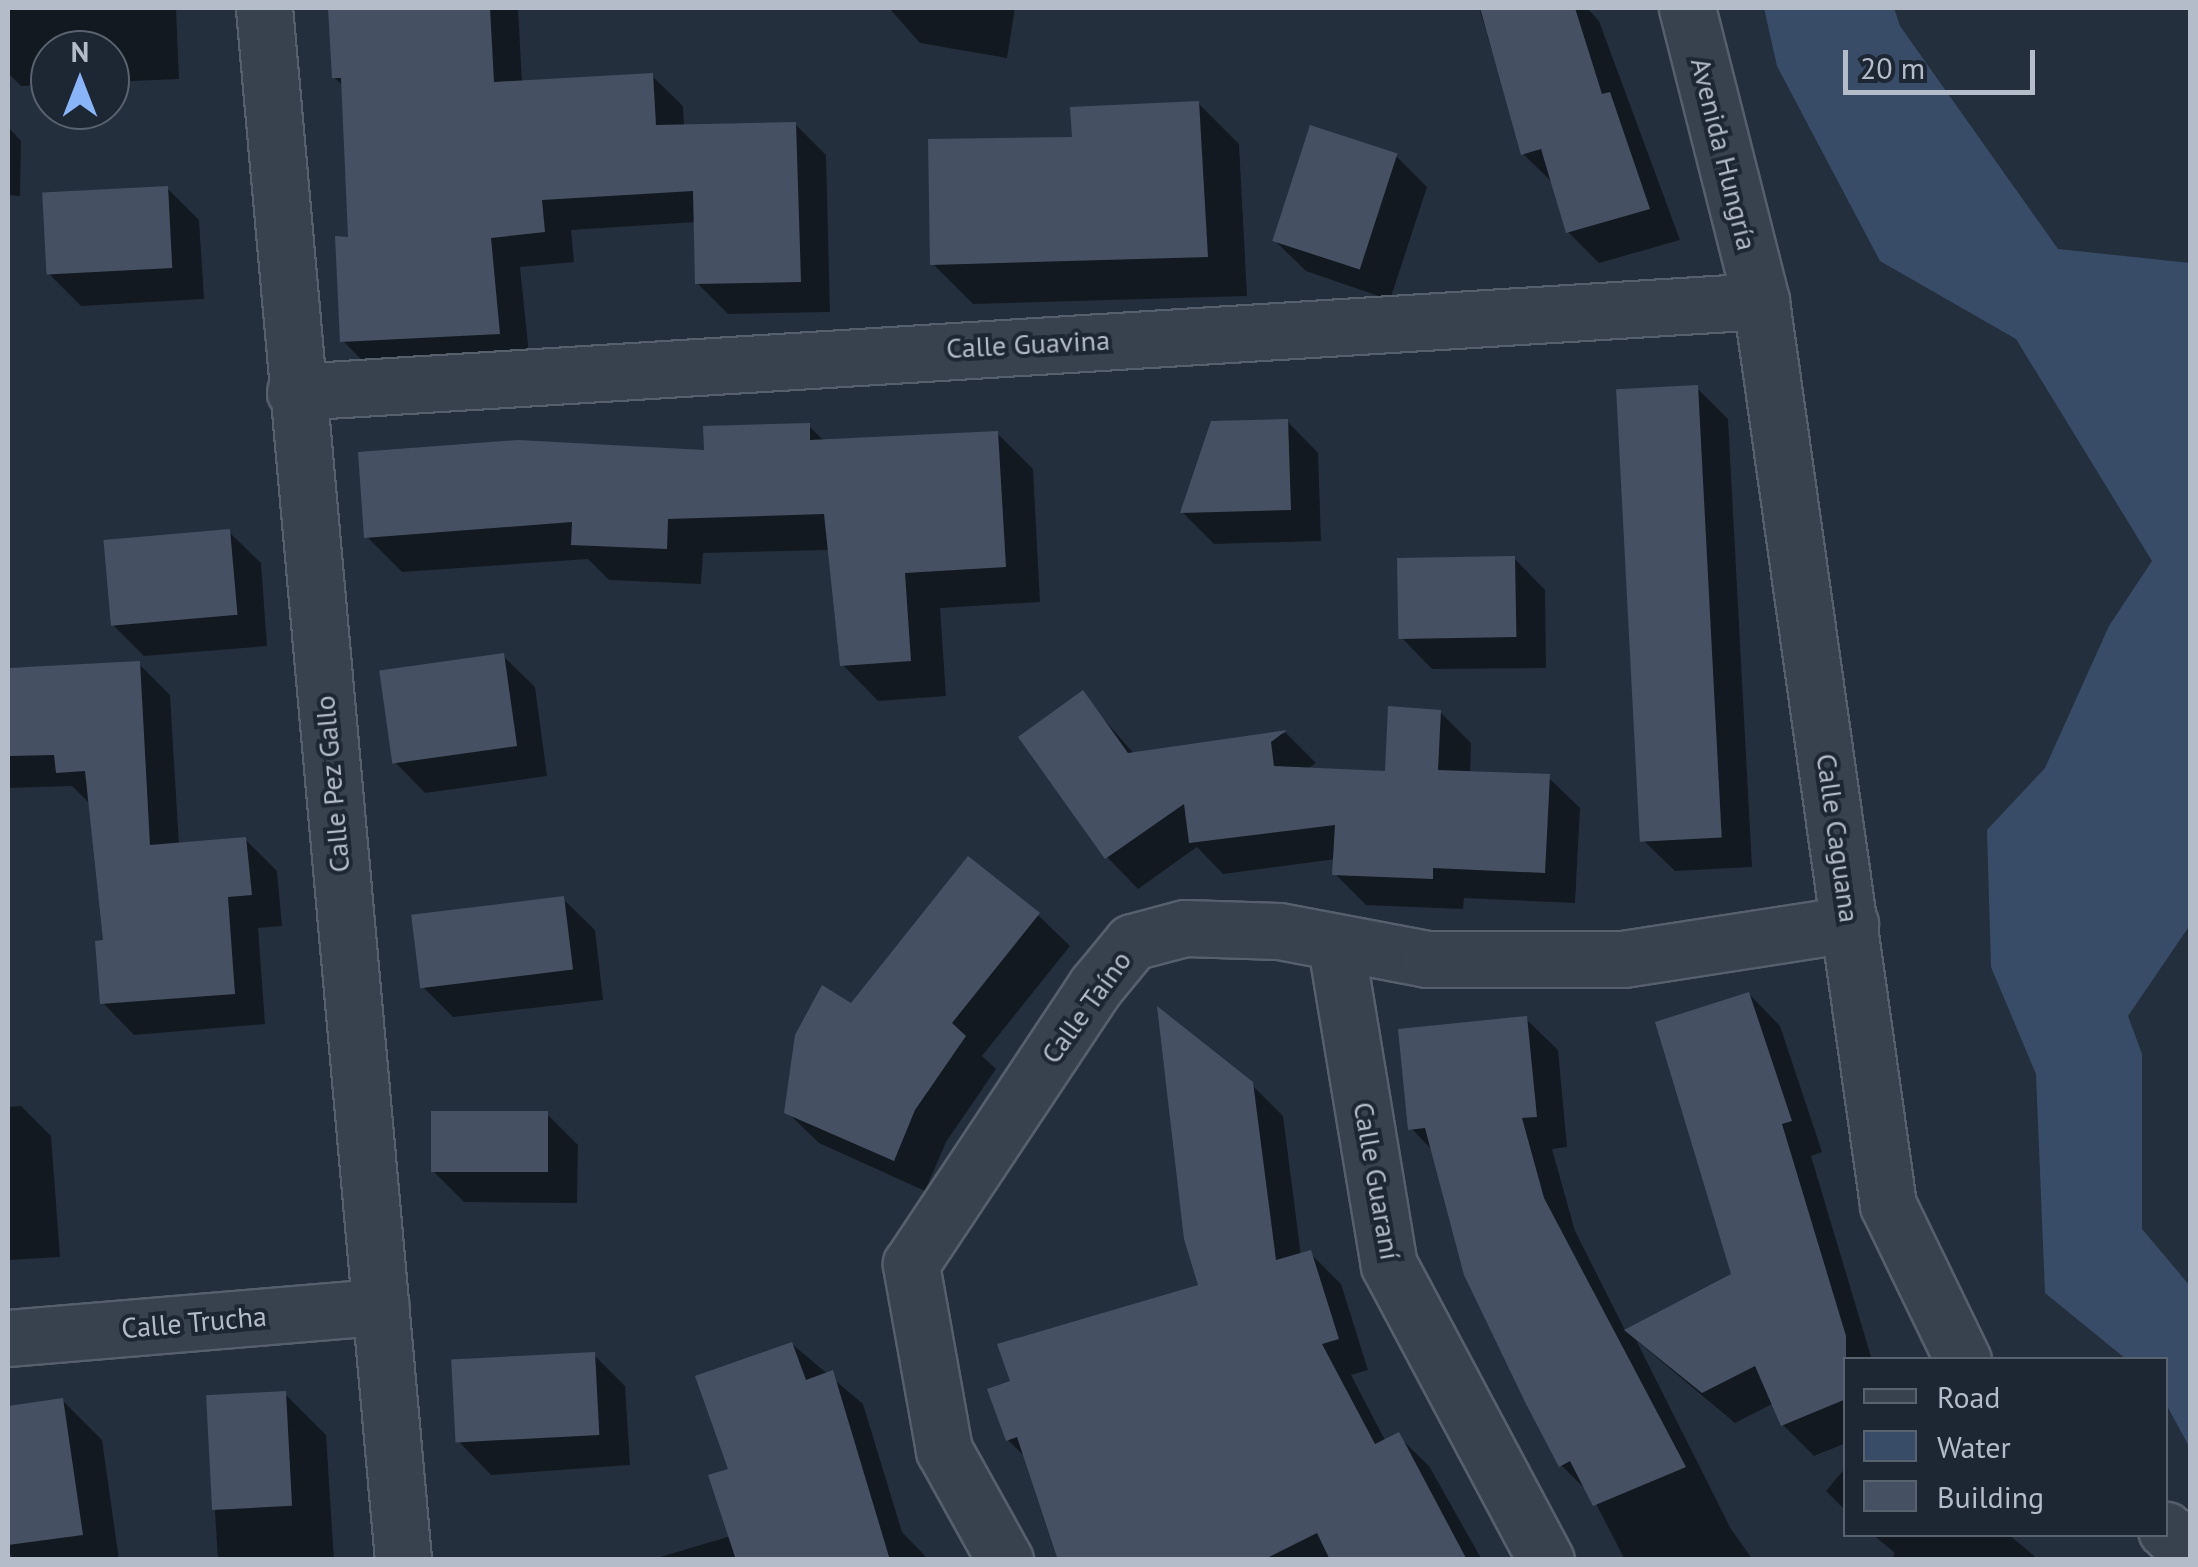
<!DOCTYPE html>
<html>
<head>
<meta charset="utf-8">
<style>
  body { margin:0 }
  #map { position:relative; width:2198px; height:1567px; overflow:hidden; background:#242f3e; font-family:"PT Sans",sans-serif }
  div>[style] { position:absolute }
  .water>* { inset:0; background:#394c67 }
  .shadow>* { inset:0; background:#0007 }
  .building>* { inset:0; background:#455162; transform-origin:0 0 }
  .roads { filter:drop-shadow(2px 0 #565f6c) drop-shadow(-2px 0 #565f6c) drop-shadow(0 2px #565f6c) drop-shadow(0 -2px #565f6c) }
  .minor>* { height:55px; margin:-27.5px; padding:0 27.5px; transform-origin:27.5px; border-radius:27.5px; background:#38414e }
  span { translate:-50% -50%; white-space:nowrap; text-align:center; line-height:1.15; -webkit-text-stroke:8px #1d2633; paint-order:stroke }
  .street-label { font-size:28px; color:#b4bcc9 }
  .frame { position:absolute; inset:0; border:10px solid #b4bcc9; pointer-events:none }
  .legend { position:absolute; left:1843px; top:1357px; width:325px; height:180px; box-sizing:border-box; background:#1d2633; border:2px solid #59626f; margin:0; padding:12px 18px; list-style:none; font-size:30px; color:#b4bcc9 }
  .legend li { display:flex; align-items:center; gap:20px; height:50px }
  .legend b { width:50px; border:2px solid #59626f }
  .north { position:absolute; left:30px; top:30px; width:100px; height:100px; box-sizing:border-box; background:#1d2633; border:2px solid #59626f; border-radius:50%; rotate:0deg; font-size:28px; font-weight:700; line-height:40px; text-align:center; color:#b4bcc9 }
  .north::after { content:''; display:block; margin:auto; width:35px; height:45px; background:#8ab4f8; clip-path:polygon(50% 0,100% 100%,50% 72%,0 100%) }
  .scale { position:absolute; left:1843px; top:50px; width:192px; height:45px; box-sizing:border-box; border:5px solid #b4bcc9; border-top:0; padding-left:12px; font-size:30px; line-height:35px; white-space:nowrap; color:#b4bcc9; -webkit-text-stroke:8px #1d2633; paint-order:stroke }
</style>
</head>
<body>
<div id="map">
  <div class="water">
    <i style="clip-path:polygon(1764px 8px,1894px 8px,1900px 26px,2058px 249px,2190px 263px,2190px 925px,2128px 1016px,2142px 1054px,2142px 1229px,2190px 1286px,2190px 1448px,2166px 1404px,2166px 1360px,2126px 1359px,2045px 1293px,2036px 1074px,1991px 967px,1987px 830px,2045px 768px,2109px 626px,2152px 561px,2016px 339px,1880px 261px,1777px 66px)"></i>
  </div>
  <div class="shadow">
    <i style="clip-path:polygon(8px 8px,176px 8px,179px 79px,110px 82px,110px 50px,50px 50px,50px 85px,21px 86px,8px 73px)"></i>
    <i style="clip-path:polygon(331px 8px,518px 8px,522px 83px,652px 76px,683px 106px,684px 127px,795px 124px,826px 155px,830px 312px,728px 314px,697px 283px,696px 222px,571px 230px,574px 262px,520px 267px,530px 364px,373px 371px,342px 340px,351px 239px,344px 87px,334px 77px)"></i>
    <i style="clip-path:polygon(889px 8px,1015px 8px,1007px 58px,920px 43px)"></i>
    <i style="clip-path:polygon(1479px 8px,1587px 8px,1599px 21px,1680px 240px,1599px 263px,1568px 232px,1554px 184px,1523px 154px)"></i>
    <i style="clip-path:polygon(1198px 103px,1239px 144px,1247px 296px,973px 304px,933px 264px,1074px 140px)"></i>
    <i style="clip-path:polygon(8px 127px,21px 141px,20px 196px,8px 195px)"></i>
    <i style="clip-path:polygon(1396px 156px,1427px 187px,1390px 300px,1306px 271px,1274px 240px)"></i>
    <i style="clip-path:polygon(167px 188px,199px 220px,204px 299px,81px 306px,50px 275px)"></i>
    <i style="clip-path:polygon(1697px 388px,1728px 419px,1752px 867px,1675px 871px,1643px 840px)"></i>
    <i style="clip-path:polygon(1287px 421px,1318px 453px,1321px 541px,1214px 544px,1183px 513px)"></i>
    <i style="clip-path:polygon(809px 426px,824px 441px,997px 433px,1033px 469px,1040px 602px,940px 608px,946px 696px,878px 701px,843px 665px,830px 550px,703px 553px,701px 584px,609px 580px,588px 559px,402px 572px,367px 537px)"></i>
    <i style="clip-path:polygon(229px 532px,261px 563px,267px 646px,144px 656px,113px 625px)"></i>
    <i style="clip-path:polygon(1514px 558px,1545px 590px,1546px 668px,1432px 669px,1401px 637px)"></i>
    <i style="clip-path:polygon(503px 656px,535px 687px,547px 776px,425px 793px,394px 761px)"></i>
    <i style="clip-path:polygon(139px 664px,170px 695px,179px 845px,245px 839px,277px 871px,282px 926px,258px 928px,265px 1024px,134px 1035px,103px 1003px,105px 942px,90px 804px,72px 786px,8px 788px,8px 668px)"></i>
    <i style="clip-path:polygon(1082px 694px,1135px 755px,1286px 733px,1316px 763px,1306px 770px,1387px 774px,1440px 712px,1471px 743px,1470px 774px,1548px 777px,1580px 808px,1575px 903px,1464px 898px,1463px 909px,1366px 905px,1335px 874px,1336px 859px,1223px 874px,1197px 847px,1138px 889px,1107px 857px)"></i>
    <i style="clip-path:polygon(563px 899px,595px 930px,603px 1000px,453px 1017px,421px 985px)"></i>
    <i style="clip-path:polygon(1038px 915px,1070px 946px,982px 1056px,996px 1069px,946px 1142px,925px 1191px,819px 1143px,787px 1112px,851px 1006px)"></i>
    <i style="clip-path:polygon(1749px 994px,1780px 1026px,1822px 1152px,1811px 1156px,1872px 1360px,1846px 1360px,1846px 1443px,1814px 1456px,1783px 1425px,1774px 1403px,1735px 1423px,1636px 1340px,1731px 1529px,1753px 1560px,1625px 1560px,1592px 1496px,1561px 1465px,1433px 1151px,1411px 1128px,1526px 1019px,1558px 1050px,1567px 1147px,1552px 1149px,1575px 1231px,1626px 1332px,1734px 1275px)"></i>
    <i style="clip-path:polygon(1251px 1084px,1283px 1116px,1301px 1256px,1310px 1253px,1341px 1284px,1368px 1370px,1351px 1375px,1386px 1442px,1398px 1436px,1429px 1466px,1482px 1560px,1064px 1560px,1027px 1459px,1008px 1440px,1201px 1286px)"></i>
    <i style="clip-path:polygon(21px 1106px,51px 1136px,60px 1257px,8px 1260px,8px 1107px)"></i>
    <i style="clip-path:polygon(547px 1114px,578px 1145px,577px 1203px,464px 1202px,433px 1171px)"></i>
    <i style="clip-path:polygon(792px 1344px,863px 1404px,902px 1532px,929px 1560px,650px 1560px,731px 1536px,731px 1470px)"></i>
    <i style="clip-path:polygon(594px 1355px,625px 1386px,630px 1465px,491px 1475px,460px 1443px)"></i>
    <i style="clip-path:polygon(285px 1394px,326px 1435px,334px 1560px,218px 1560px,208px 1398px)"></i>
    <i style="clip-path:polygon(62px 1400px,102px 1440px,119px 1560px,15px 1560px,8px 1552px,8px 1409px)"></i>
    <i style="clip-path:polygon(1846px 1467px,1846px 1511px,1826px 1491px)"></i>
    <i style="clip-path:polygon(1872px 1534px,2008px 1534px,2039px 1560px,1891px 1560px,1895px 1553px)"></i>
  </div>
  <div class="building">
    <i style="clip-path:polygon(328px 8px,490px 8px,494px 82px,653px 73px,656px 125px,796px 122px,801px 282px,695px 284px,693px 191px,542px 200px,545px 232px,491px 238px,500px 334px,340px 342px,335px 236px,348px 237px,341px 78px,332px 78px)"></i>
    <i style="clip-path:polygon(1480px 8px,1575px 8px,1602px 94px,1610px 92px,1650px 209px,1566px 233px,1541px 149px,1521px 155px)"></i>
    <i style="clip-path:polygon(1199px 101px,1208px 257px,930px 265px,928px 139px,1072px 137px,1070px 107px)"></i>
    <i style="left:1310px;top:125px;width:92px;height:122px;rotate:18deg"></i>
    <i style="left:168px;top:186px;width:82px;height:126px;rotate:87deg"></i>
    <i style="left:1698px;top:385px;width:453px;height:82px;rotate:87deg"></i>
    <i style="clip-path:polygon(1288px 419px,1291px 510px,1180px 513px,1211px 421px)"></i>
    <i style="clip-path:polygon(810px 423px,810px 440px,998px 431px,1006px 567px,905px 573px,911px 661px,840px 666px,824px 514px,668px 519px,667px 549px,571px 545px,572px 522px,364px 538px,358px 452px,518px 440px,704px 450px,703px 426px)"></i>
    <i style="left:230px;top:529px;width:86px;height:127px;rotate:85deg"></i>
    <i style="left:1515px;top:556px;width:81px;height:118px;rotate:89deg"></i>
    <i style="left:504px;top:653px;width:94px;height:126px;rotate:82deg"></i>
    <i style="clip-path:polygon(140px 661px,150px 845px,246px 837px,252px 895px,228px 897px,235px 994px,100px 1004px,95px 941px,103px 940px,85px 771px,56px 773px,54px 755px,8px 756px,8px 668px)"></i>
    <i style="clip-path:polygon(1083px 690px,1128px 753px,1287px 730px,1271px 742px,1274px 766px,1385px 771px,1388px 706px,1441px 710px,1438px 770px,1550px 774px,1545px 873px,1433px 868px,1433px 879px,1332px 875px,1335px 825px,1189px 843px,1184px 804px,1105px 859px,1018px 737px)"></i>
    <i style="clip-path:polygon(968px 856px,1040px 913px,952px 1023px,966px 1036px,915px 1110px,894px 1161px,784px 1113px,795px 1035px,822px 985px,851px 1003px)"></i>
    <i style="left:564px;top:896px;width:74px;height:154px;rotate:83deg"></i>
    <i style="clip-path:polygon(1749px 992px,1792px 1121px,1782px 1124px,1846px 1336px,1846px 1399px,1781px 1426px,1755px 1366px,1702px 1393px,1624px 1330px,1731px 1274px,1655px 1022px)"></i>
    <i style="clip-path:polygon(1157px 1006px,1253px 1082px,1276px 1260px,1311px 1250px,1339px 1339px,1322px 1344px,1375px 1444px,1399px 1432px,1467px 1560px,1330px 1560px,1317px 1533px,1263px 1560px,1058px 1560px,1017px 1437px,1006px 1441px,987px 1389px,1010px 1381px,997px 1344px,1198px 1285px,1184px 1239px)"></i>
    <i style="clip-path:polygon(1527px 1016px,1537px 1117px,1522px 1118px,1544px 1198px,1686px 1467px,1593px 1506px,1570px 1461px,1559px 1467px,1526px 1404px,1464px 1275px,1425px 1128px,1408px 1130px,1398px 1029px)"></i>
    <i style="left:431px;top:1111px;width:117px;height:61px"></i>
    <i style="clip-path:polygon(792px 1342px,806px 1380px,833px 1370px,890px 1560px,736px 1560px,708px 1475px,728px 1469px,695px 1376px)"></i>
    <i style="left:595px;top:1352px;width:83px;height:144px;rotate:87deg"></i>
    <i style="left:286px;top:1391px;width:115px;height:80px;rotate:87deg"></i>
    <i style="clip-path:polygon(63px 1398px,83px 1535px,8px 1545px,8px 1406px)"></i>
  </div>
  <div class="roads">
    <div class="minor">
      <i style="left:264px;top:8px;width:1558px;rotate:84.88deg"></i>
      <i style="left:1687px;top:8px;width:302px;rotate:75.8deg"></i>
      <i style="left:1761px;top:301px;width:913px;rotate:82deg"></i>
      <i style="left:1888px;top:1205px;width:172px;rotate:64.2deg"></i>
      <i style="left:295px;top:392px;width:1469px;rotate:-3.55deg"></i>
      <i style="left:1336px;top:946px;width:323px;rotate:80.6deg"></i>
      <i style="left:1389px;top:1265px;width:334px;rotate:62deg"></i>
      <i style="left:8px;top:1338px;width:374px;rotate:-4.8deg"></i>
      <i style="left:2166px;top:1530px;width:32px;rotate:41deg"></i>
      <i style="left:1005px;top:1560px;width:126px;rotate:-119deg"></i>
      <i style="left:944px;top:1450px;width:189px;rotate:-100.1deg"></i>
      <i style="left:911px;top:1264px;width:333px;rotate:-56.4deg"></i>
      <i style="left:1095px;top:987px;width:58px;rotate:-50.6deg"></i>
      <i style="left:1132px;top:942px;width:55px;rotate:-14.8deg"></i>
      <i style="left:1185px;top:928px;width:94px;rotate:1.8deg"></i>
      <i style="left:1279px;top:931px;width:151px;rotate:10.7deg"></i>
      <i style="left:1427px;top:959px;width:196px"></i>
      <i style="left:1623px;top:959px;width:230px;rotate:-8.8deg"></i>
    </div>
  </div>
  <div class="street-label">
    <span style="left:1724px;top:154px;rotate:76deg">Avenida Hungría</span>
    <span style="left:1028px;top:344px;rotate:-3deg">Calle Guavina</span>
    <span style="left:332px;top:784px;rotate:-95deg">Calle Pez Gallo</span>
    <span style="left:1838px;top:838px;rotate:82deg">Calle Caguana</span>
    <span style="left:1086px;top:1007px;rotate:-54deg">Calle Taíno</span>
    <span style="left:1377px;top:1181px;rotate:80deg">Calle Guaraní</span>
    <span style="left:194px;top:1322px;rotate:-5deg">Calle Trucha</span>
  </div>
  <div class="frame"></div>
  <ul class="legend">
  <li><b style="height:12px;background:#38414e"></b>Road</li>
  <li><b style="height:28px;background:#394c67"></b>Water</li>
  <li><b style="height:28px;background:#455162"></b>Building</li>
  </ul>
  <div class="north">N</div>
  <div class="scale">20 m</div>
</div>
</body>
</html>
